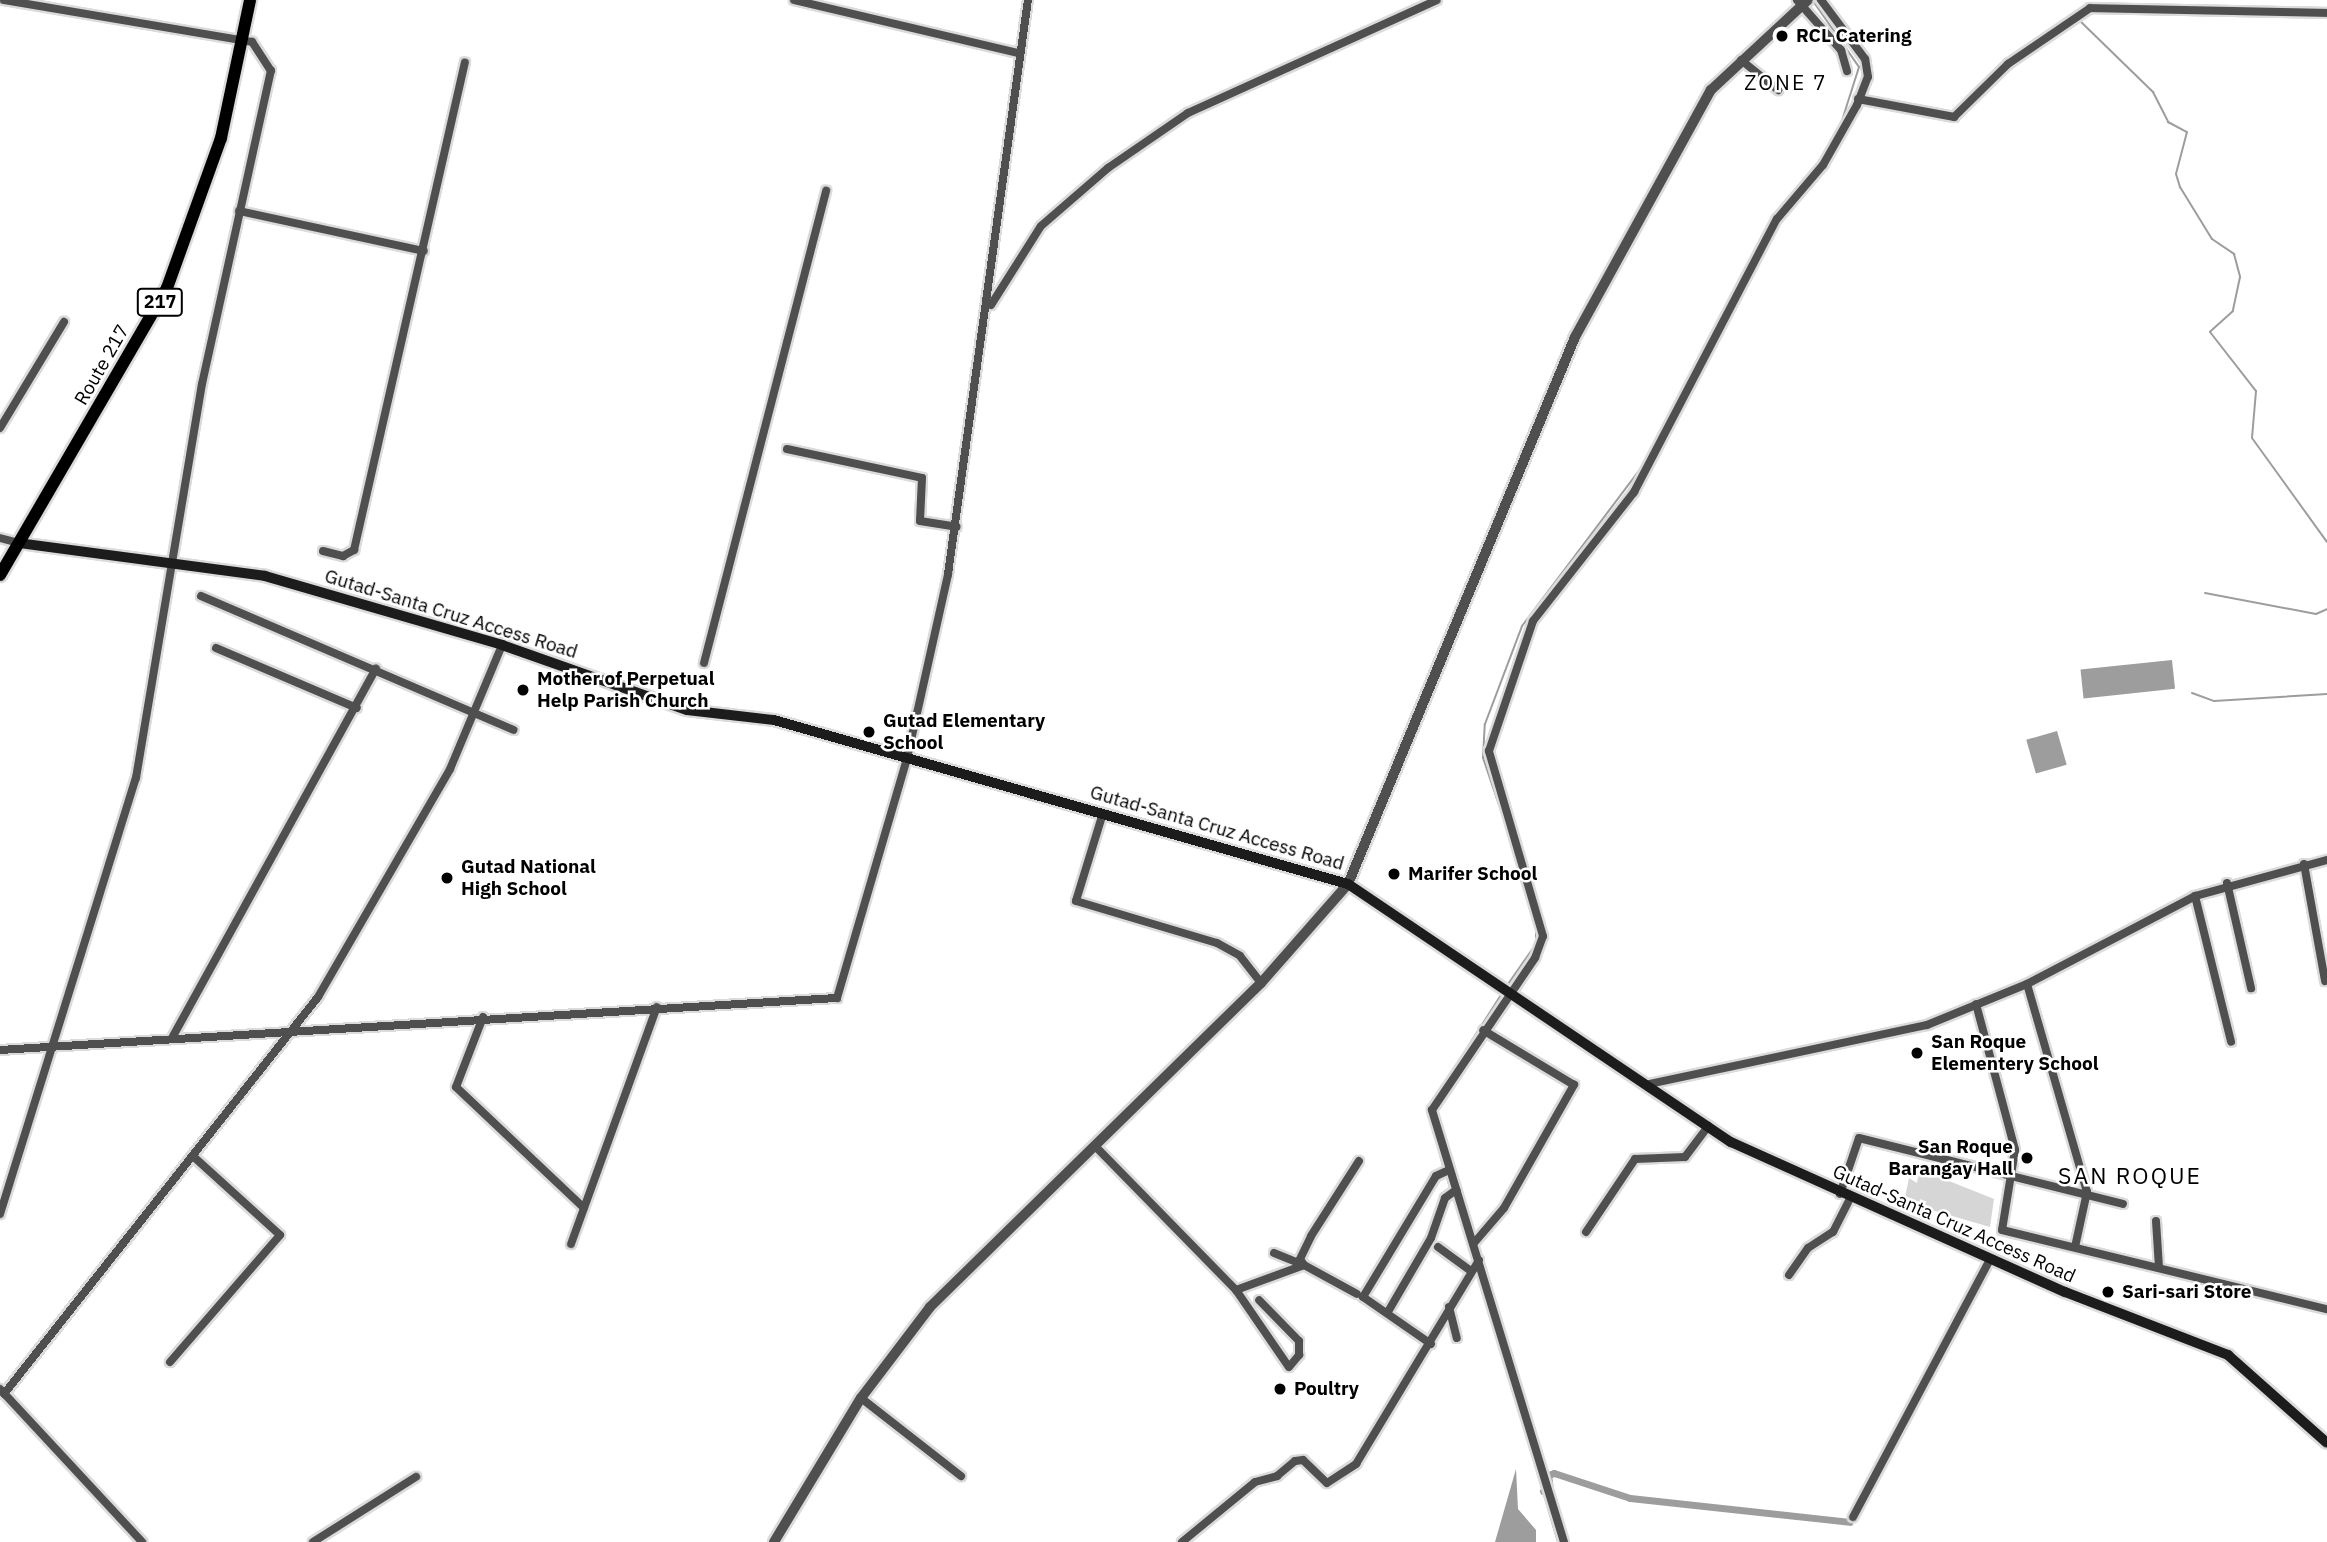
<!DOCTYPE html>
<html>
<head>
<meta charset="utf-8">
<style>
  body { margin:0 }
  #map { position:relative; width:2327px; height:1542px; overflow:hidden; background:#fff; font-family:"IBM Plex Sans",sans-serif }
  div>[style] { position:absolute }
  .green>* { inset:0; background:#d6d6d6 }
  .water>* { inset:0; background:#9d9d9d; transform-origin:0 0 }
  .stream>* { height:2px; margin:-1px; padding:0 1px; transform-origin:1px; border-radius:1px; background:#9d9d9d }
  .canal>* { height:7px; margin:-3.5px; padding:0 3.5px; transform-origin:3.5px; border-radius:3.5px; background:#9d9d9d }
  .roads { filter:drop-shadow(2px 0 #dbdbdb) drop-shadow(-2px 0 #dbdbdb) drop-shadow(0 2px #dbdbdb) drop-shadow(0 -2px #dbdbdb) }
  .minor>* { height:8px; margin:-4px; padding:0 4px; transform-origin:4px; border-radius:4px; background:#4f4f4f }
  .tertiary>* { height:10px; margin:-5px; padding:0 5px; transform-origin:5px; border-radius:5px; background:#4f4f4f }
  .secondary>* { height:10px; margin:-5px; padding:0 5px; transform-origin:5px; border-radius:5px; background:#1c1c1c }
  .primary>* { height:12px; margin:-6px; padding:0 6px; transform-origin:6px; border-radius:6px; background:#000 }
  .dots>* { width:19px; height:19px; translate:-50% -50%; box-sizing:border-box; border:4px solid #fff; border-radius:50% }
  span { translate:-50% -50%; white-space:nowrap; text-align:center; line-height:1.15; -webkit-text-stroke:5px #fff; paint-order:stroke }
  .shield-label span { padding:2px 5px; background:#fff; border:2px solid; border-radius:5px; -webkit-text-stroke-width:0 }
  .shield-label { font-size:18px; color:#000; font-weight:700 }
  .poi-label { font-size:19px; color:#000; font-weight:700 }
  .left { translate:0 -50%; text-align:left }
  .right { translate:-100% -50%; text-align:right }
  .street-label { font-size:19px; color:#000 }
  .neighbourhood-label { font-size:21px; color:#000; letter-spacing:2px }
  .quarter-label { font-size:23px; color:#000; letter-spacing:2px }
</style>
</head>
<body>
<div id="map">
  <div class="green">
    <i style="clip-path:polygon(1919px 1169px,1994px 1199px,1990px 1227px,1904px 1202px,1909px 1178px,1917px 1183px)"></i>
  </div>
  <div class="water">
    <i style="left:2172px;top:660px;width:29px;height:92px;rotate:84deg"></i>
    <i style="left:2057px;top:731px;width:35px;height:32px;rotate:74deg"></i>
    <i style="clip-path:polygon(1516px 1469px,1518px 1509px,1536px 1530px,1536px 1542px,1495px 1542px)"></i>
  </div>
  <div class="stream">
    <i style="left:1813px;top:1px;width:80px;rotate:55.1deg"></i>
    <i style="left:1859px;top:67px;width:63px;rotate:107.6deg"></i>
    <i style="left:2107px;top:4px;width:82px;rotate:1.4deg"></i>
    <i style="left:2078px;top:19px;width:105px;rotate:44.2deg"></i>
    <i style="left:2153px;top:92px;width:34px;rotate:63deg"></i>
    <i style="left:2168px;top:122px;width:21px;rotate:28deg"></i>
    <i style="left:2187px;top:132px;width:43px;rotate:104.7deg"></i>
    <i style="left:2176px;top:174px;width:14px;rotate:73deg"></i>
    <i style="left:2180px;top:187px;width:61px;rotate:58.4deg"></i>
    <i style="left:2212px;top:239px;width:27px;rotate:34deg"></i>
    <i style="left:2234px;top:254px;width:24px;rotate:75deg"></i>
    <i style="left:2240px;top:277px;width:35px;rotate:102deg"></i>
    <i style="left:2233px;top:311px;width:31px;rotate:138deg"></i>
    <i style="left:2210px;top:332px;width:75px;rotate:52.1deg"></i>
    <i style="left:2256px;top:391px;width:47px;rotate:94.9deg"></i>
    <i style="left:2252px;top:438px;width:128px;rotate:54.2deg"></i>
    <i style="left:2044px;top:35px;width:56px;rotate:-33.4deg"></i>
    <i style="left:1971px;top:95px;width:40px;rotate:-44deg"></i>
    <i style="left:1950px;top:113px;width:15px;rotate:-37deg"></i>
    <i style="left:1812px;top:172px;width:27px;rotate:-56deg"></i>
    <i style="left:2205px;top:593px;width:113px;rotate:10.7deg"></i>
    <i style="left:2316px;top:614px;width:12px;rotate:-24deg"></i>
    <i style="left:2192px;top:693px;width:23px;rotate:20deg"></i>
    <i style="left:2214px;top:701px;width:113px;rotate:-3.5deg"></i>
    <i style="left:1512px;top:843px;width:90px;rotate:-108.8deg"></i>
    <i style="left:1483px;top:758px;width:34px;rotate:-87deg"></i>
    <i style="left:1485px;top:724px;width:105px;rotate:-69.3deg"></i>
    <i style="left:1522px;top:626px;width:203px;rotate:-53deg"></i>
    <i style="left:1506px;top:987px;width:52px;rotate:-55.1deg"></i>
    <i style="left:1536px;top:944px;width:19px;rotate:-90deg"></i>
    <i style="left:1430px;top:1106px;width:132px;rotate:-57.4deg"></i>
    <i style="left:1430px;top:1115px;width:57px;rotate:75.7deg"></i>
    <i style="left:1446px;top:1175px;width:16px;rotate:72deg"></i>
    <i style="left:1454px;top:1197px;width:37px;rotate:73deg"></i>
    <i style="left:1486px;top:1299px;width:253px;rotate:73.5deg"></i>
  </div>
  <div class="canal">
    <i style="left:1543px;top:1491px;width:7px;rotate:-16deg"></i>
    <i style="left:1550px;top:1489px;width:14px;rotate:-98deg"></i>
    <i style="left:1548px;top:1475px;width:6px;rotate:-18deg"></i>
    <i style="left:1554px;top:1473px;width:80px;rotate:18.2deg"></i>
    <i style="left:1630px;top:1498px;width:221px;rotate:6.2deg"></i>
  </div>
  <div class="roads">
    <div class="minor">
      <i style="left:794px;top:0;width:231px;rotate:13.3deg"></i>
      <i style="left:1797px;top:0;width:67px;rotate:48.7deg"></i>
      <i style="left:1841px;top:50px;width:22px;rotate:74deg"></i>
      <i style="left:1741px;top:60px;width:48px;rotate:39deg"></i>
      <i style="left:1858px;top:99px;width:98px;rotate:10.6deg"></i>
      <i style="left:1954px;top:117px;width:76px;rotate:-44.5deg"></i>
      <i style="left:2008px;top:64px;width:99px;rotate:-34.3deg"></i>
      <i style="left:2090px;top:8px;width:237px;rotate:1.2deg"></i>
      <i style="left:239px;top:211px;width:189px;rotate:12.2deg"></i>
      <i style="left:991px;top:305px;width:93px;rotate:-57.7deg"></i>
      <i style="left:1041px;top:226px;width:89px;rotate:-40.9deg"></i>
      <i style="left:1108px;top:168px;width:97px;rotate:-34.5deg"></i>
      <i style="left:1188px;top:113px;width:273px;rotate:-24.4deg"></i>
      <i style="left:0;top:428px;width:124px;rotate:-58.9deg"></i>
      <i style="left:787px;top:449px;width:138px;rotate:12.1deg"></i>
      <i style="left:922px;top:478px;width:43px;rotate:92.7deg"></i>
      <i style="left:920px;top:521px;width:37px;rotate:9deg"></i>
      <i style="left:0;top:538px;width:20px;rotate:15deg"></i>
      <i style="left:323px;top:551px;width:21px;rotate:14deg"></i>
      <i style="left:343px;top:556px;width:13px;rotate:-29deg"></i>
      <i style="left:354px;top:550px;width:500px;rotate:-77.19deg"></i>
      <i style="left:201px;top:596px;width:340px;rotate:23.2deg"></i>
      <i style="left:216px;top:648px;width:153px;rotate:23.1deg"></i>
      <i style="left:704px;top:663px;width:488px;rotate:-75.5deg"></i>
      <i style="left:1103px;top:813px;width:92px;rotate:107.1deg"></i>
      <i style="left:1076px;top:901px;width:147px;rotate:16.6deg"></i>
      <i style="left:1217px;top:943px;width:26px;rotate:29deg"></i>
      <i style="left:1240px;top:956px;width:34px;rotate:52deg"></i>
      <i style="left:2304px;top:864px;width:119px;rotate:79.8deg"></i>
      <i style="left:2227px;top:883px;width:108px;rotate:77.1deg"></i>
      <i style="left:2195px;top:896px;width:150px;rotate:76.1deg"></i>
      <i style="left:2027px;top:984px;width:216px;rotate:73.9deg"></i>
      <i style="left:2087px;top:1192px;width:56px;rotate:102.3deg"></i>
      <i style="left:1976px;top:1004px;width:151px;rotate:75deg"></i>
      <i style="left:2015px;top:1150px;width:81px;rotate:99.2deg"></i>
      <i style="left:2002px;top:1230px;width:334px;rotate:13.7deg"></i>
      <i style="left:483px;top:1017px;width:75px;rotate:111.1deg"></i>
      <i style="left:456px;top:1087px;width:176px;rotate:43.4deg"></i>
      <i style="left:172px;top:1038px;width:422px;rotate:-61.1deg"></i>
      <i style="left:0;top:1050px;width:839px;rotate:-3.56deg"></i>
      <i style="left:837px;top:998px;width:250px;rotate:-73.7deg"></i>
      <i style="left:907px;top:758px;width:189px;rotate:-77.4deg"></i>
      <i style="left:948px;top:574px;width:580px;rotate:-82.07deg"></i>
      <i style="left:1649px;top:1084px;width:284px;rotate:-12deg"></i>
      <i style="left:1927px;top:1025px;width:108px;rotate:-22.3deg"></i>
      <i style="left:2027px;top:984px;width:190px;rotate:-27.6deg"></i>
      <i style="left:2195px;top:896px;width:137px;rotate:-15.3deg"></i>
      <i style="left:1095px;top:1146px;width:202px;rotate:45.6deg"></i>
      <i style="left:1236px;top:1290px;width:93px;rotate:55.5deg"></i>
      <i style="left:1289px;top:1367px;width:16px;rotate:-50deg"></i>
      <i style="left:1299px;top:1355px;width:14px;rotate:-90deg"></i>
      <i style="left:1299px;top:1341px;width:57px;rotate:-134.3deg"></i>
      <i style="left:1840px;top:1194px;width:59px;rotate:-71.3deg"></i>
      <i style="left:1859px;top:1138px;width:272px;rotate:14deg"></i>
      <i style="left:0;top:1214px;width:457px;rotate:-72.7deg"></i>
      <i style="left:136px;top:778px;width:399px;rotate:-80.5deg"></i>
      <i style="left:202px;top:384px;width:321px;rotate:-77.6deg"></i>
      <i style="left:271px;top:71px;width:35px;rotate:-123deg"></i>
      <i style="left:252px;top:42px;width:252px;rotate:-170.4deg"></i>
      <i style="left:2156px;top:1221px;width:47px;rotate:86.3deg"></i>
      <i style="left:1586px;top:1232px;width:88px;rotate:-56.1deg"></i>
      <i style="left:1635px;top:1159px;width:50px;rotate:-2.3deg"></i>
      <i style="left:1685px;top:1157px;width:39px;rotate:-53deg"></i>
      <i style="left:1474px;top:1243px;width:46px;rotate:-49.4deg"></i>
      <i style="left:1504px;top:1208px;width:142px;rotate:-60.4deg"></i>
      <i style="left:1574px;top:1085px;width:106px;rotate:-148.9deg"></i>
      <i style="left:571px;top:1244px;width:252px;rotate:-70.1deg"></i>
      <i style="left:1438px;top:1247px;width:39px;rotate:36deg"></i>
      <i style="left:1274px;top:1253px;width:29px;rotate:22deg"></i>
      <i style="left:1304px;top:1265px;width:7px;rotate:-124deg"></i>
      <i style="left:1300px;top:1259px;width:25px;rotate:-64deg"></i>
      <i style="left:1311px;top:1236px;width:89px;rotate:-57.4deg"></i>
      <i style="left:1789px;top:1275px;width:33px;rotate:-55deg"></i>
      <i style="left:1808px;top:1248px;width:30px;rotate:-33deg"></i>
      <i style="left:1833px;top:1232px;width:37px;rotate:-63deg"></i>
      <i style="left:1236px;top:1290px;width:72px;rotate:-20.2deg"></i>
      <i style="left:1304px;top:1265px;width:60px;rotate:28.7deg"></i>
      <i style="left:1449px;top:1307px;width:32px;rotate:76deg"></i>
      <i style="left:1389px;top:1310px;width:83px;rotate:-59.7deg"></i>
      <i style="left:1431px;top:1238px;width:42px;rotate:-70.7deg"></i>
      <i style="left:1445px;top:1198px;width:14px;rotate:-36deg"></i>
      <i style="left:1431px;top:1344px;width:83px;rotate:-145.3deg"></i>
      <i style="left:1363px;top:1297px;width:141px;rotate:-58.9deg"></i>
      <i style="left:1436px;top:1176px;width:14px;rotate:-25deg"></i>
      <i style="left:170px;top:1362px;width:168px;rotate:-49.1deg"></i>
      <i style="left:280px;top:1235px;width:118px;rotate:-137.8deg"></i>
      <i style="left:0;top:1389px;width:209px;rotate:47.1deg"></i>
      <i style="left:4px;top:1394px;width:506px;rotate:-51.66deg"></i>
      <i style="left:318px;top:997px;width:263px;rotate:-59.9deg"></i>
      <i style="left:450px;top:769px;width:134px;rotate:-67.2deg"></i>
      <i style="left:861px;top:1398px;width:127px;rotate:38deg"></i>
      <i style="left:1853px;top:1517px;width:293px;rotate:-62deg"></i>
      <i style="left:313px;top:1542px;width:122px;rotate:-32.3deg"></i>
      <i style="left:1182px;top:1542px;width:94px;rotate:-39.4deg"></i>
      <i style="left:1255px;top:1482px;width:23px;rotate:-15deg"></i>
      <i style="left:1277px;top:1476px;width:23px;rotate:-40deg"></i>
      <i style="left:1295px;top:1461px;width:8px;rotate:-7deg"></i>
      <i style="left:1303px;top:1460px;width:33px;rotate:44deg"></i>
      <i style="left:1327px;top:1483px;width:35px;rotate:-33deg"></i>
      <i style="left:1356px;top:1464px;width:238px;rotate:-58.9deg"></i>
      <i style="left:1564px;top:1542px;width:452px;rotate:-107deg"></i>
      <i style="left:1432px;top:1110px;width:184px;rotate:-55.9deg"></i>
      <i style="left:1535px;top:958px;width:23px;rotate:-70deg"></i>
      <i style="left:1543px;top:936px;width:193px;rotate:-106.3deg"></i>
      <i style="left:1489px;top:751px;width:137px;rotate:-71.3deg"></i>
      <i style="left:1533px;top:621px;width:164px;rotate:-51.9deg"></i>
      <i style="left:1634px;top:492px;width:308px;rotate:-62.4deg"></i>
      <i style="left:1777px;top:219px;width:71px;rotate:-49.6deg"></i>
      <i style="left:1823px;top:165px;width:69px;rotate:-60.5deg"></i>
      <i style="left:1857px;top:105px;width:30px;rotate:-69deg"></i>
      <i style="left:1868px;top:77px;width:18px;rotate:-99deg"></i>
      <i style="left:1865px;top:59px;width:74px;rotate:-126.7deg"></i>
    </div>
    <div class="tertiary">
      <i style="left:774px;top:1542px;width:168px;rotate:-58.9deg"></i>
      <i style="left:861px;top:1398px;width:114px;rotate:-52.8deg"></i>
      <i style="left:930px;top:1307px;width:463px;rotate:-44.4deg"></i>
      <i style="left:1261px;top:983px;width:132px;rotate:-48.7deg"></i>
      <i style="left:1348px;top:884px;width:592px;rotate:-67.46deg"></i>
      <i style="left:1575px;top:337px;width:282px;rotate:-61.2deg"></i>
      <i style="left:1711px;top:90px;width:132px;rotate:-42.9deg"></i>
    </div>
    <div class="secondary">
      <i style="left:19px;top:543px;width:248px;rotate:7.6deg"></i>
      <i style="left:265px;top:576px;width:247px;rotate:16.2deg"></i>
      <i style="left:502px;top:645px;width:196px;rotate:19.4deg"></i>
      <i style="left:687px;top:710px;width:88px;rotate:6.6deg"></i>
      <i style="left:774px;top:720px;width:597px;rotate:15.95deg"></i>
      <i style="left:1348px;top:884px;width:462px;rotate:34deg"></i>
      <i style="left:1731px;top:1142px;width:366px;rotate:24.2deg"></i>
      <i style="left:2065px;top:1292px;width:175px;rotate:21.1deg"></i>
      <i style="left:2228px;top:1355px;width:132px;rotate:41.6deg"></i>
    </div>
    <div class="primary">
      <i style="left:0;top:575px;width:332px;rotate:-59.8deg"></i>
      <i style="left:167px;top:288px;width:159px;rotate:-70.2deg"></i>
      <i style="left:221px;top:138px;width:141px;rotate:-78.1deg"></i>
    </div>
  </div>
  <div class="dots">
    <i style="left:1782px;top:36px;background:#000"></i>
    <i style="left:523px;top:690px;background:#000"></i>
    <i style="left:869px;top:732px;background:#000"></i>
    <i style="left:1394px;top:874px;background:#000"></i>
    <i style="left:447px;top:878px;background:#000"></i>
    <i style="left:1917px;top:1053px;background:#000"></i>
    <i style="left:2027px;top:1158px;background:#000"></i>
    <i style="left:2108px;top:1292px;background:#000"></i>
    <i style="left:1280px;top:1389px;background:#000"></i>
  </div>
  <div class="shield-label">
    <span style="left:160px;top:302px">217</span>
  </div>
  <div class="poi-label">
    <span class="left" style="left:1796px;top:36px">RCL Catering</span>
    <span class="left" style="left:537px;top:690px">Mother of Perpetual<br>Help Parish Church</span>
    <span class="left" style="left:883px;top:732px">Gutad Elementary<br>School</span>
    <span class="left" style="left:461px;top:878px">Gutad National<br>High School</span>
    <span class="left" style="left:1408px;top:874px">Marifer School</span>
    <span class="left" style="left:1931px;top:1053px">San Roque<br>Elementery School</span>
    <span class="right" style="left:2013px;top:1158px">San Roque<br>Barangay Hall</span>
    <span class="left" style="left:2122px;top:1292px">Sari-sari Store</span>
    <span class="left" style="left:1294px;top:1389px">Poultry</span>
  </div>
  <div class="street-label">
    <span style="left:102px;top:365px;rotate:-60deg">Route 217</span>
    <span style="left:451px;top:614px;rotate:17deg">Gutad-Santa Cruz Access Road</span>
    <span style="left:1217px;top:828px;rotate:16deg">Gutad-Santa Cruz Access Road</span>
    <span style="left:1954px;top:1224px;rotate:24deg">Gutad-Santa Cruz Access Road</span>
  </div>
  <div class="neighbourhood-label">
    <span style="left:1786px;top:82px">ZONE 7</span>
  </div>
  <div class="quarter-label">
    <span style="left:2130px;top:1175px">SAN ROQUE</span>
  </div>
</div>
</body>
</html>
